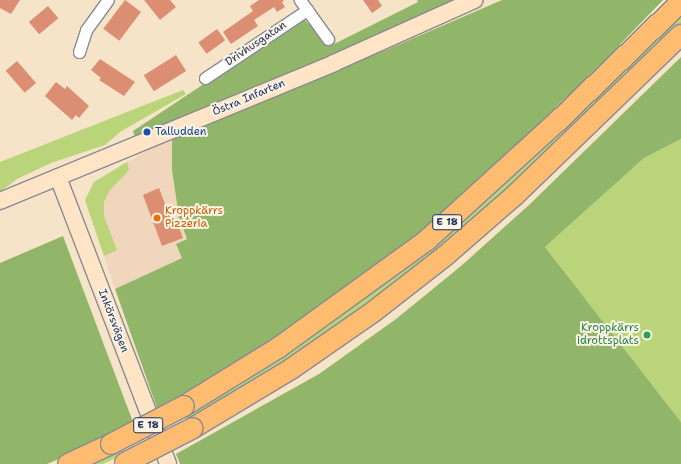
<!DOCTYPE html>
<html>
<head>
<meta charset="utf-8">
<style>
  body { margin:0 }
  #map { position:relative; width:681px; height:464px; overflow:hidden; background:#f6e4c9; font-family:"Shantell Sans",sans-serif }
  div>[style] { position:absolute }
  .built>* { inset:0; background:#efd6bc }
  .green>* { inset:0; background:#b9d479 }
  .forest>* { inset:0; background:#92b669 }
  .building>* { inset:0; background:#dc8e73; transform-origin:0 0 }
  .roads { filter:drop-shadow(1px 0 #888a94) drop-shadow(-1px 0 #888a94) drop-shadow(0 1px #888a94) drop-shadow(0 -1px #888a94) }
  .street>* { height:11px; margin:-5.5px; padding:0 5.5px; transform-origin:5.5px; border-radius:5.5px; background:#fff }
  .secondary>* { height:16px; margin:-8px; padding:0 8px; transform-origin:8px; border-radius:8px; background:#ffe4c6 }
  .highway>* { height:20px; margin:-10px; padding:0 10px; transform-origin:10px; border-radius:10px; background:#febc70 }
  .bridges { filter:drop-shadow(1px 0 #888a94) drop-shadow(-1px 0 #888a94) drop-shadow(0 1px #888a94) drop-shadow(0 -1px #888a94) }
  .highway-bridge>* { height:20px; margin:-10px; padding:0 10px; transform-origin:10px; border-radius:10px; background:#febc70 }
  .dots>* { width:11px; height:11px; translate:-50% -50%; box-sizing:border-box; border:2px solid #fcf5e5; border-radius:50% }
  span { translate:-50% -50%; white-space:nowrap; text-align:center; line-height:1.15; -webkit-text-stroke:4px #fcf5e5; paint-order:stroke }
  .shield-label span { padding:1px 3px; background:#fcf5e5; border:1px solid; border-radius:3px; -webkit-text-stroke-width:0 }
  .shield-label { font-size:10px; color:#1b2f5e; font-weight:700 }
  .street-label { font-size:11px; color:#1b2f5e }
  .transit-label { font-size:11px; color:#164399 }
  .left { translate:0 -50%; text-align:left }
  .food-label { font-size:11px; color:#c56008 }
  .leisure-label { font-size:11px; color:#27864d }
  .right { translate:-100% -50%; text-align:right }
</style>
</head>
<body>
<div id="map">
  <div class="built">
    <i style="clip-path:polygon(172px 136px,172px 170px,179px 217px,187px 239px,182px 258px,115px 289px,85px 200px,94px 182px)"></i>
  </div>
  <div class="green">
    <i style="clip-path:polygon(681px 13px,681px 23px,519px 181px,375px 303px,255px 383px,187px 422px,185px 414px,283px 358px,424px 255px,491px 197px)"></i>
    <i style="clip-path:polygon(183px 90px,186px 94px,120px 132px,105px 145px,51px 163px,17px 179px,0 192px,0 162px)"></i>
    <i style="clip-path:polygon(681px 139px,681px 422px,545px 247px,644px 158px)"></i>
    <i style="clip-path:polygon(127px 162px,129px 170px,110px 190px,104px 202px,104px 216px,117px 250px,104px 256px,85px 200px,94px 182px)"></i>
    <i style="clip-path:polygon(122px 448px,124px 454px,103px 464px,90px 464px)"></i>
  </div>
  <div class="forest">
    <i style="clip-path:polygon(417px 0,459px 0,135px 139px,133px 131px,303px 18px,330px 46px,418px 2px)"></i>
    <i style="clip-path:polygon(502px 0,663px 0,607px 58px,427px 231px,249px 358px,157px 408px,115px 289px,182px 258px,176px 244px,187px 239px,179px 217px,172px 170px,172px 136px,386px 50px)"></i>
    <i style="clip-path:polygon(681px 57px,681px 139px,644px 158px,545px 247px,681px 422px,681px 464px,180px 464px,176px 454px,319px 374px,396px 319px,461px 266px,529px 205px)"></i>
    <i style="clip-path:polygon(63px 236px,133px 422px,86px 447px,47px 464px,0 464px,0 263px)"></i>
  </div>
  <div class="building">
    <i style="clip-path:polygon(0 0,20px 0,11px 14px,0 8px)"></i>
    <i style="left:125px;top:0;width:20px;height:36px;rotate:37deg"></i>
    <i style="clip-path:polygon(144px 0,170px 0,176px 7px,160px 20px)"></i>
    <i style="clip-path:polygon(259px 0,284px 0,282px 2px,285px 7px,277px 12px,274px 7px,254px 20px,258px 26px,231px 44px,223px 32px,253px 11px,250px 6px)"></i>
    <i style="clip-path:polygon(363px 0,378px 0,382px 6px,372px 13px)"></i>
    <i style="left:48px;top:6px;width:16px;height:25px;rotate:50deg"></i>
    <i style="left:217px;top:29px;width:14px;height:23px;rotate:54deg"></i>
    <i style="left:176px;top:55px;width:19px;height:38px;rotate:58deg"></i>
    <i style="clip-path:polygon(100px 59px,135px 82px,124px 96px,99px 80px,101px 78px,91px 70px)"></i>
    <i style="left:17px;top:61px;width:29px;height:15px;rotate:49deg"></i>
    <i style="clip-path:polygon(56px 82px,65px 89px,67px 86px,89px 106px,79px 118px,76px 115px,72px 120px,45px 96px)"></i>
    <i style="clip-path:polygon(159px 188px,171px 220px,176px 219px,183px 238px,162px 246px,143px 195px)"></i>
  </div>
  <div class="roads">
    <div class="street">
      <i style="left:300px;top:0;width:48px;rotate:54.3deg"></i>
      <i style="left:79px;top:52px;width:23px;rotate:-72deg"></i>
      <i style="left:86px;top:30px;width:37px;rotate:-54deg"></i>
      <i style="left:205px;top:78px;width:123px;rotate:-33.7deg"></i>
    </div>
    <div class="secondary">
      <i style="left:58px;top:177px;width:307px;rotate:69deg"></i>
      <i style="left:0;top:201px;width:361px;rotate:-22.4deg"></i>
      <i style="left:334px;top:63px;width:154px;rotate:-24.2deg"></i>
    </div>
    <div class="highway">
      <i style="left:184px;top:406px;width:110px;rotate:-31.7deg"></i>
      <i style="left:278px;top:348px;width:184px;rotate:-35.9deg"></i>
      <i style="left:427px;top:240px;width:177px;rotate:-42.3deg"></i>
      <i style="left:558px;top:121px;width:171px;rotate:-44.1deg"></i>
      <i style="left:193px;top:428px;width:114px;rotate:-31deg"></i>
      <i style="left:291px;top:369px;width:100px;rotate:-34.8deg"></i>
      <i style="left:373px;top:312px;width:91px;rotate:-37.9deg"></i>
      <i style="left:445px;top:256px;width:91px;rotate:-41deg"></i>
      <i style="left:514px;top:196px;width:232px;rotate:-44deg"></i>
      <i style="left:68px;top:464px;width:47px;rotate:-24.9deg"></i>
    </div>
  </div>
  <div class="bridges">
    <div class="highway-bridge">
      <i style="left:111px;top:444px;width:82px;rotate:-27.5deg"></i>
      <i style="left:125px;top:463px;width:76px;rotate:-27.2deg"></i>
    </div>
  </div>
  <div class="dots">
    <i style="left:147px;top:132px;background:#1a4fb4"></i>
    <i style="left:157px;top:218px;background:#e8710a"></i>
    <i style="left:647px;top:335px;background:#2e9e5b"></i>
  </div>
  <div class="shield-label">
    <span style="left:447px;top:222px">E 18</span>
    <span style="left:148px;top:425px">E 18</span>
  </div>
  <div class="street-label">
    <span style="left:256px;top:44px;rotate:-34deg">Drivhusgatan</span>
    <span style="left:249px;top:98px;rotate:-23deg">Östra Infarten</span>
    <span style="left:113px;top:321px;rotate:69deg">Inkörsvägen</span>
  </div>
  <div class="transit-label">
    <span class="left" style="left:155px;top:132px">Talludden</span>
  </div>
  <div class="food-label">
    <span class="left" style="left:165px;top:218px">Kroppkärrs<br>Pizzeria</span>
  </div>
  <div class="leisure-label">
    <span class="right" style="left:639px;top:335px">Kroppkärrs<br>idrottsplats</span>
  </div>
</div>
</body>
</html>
